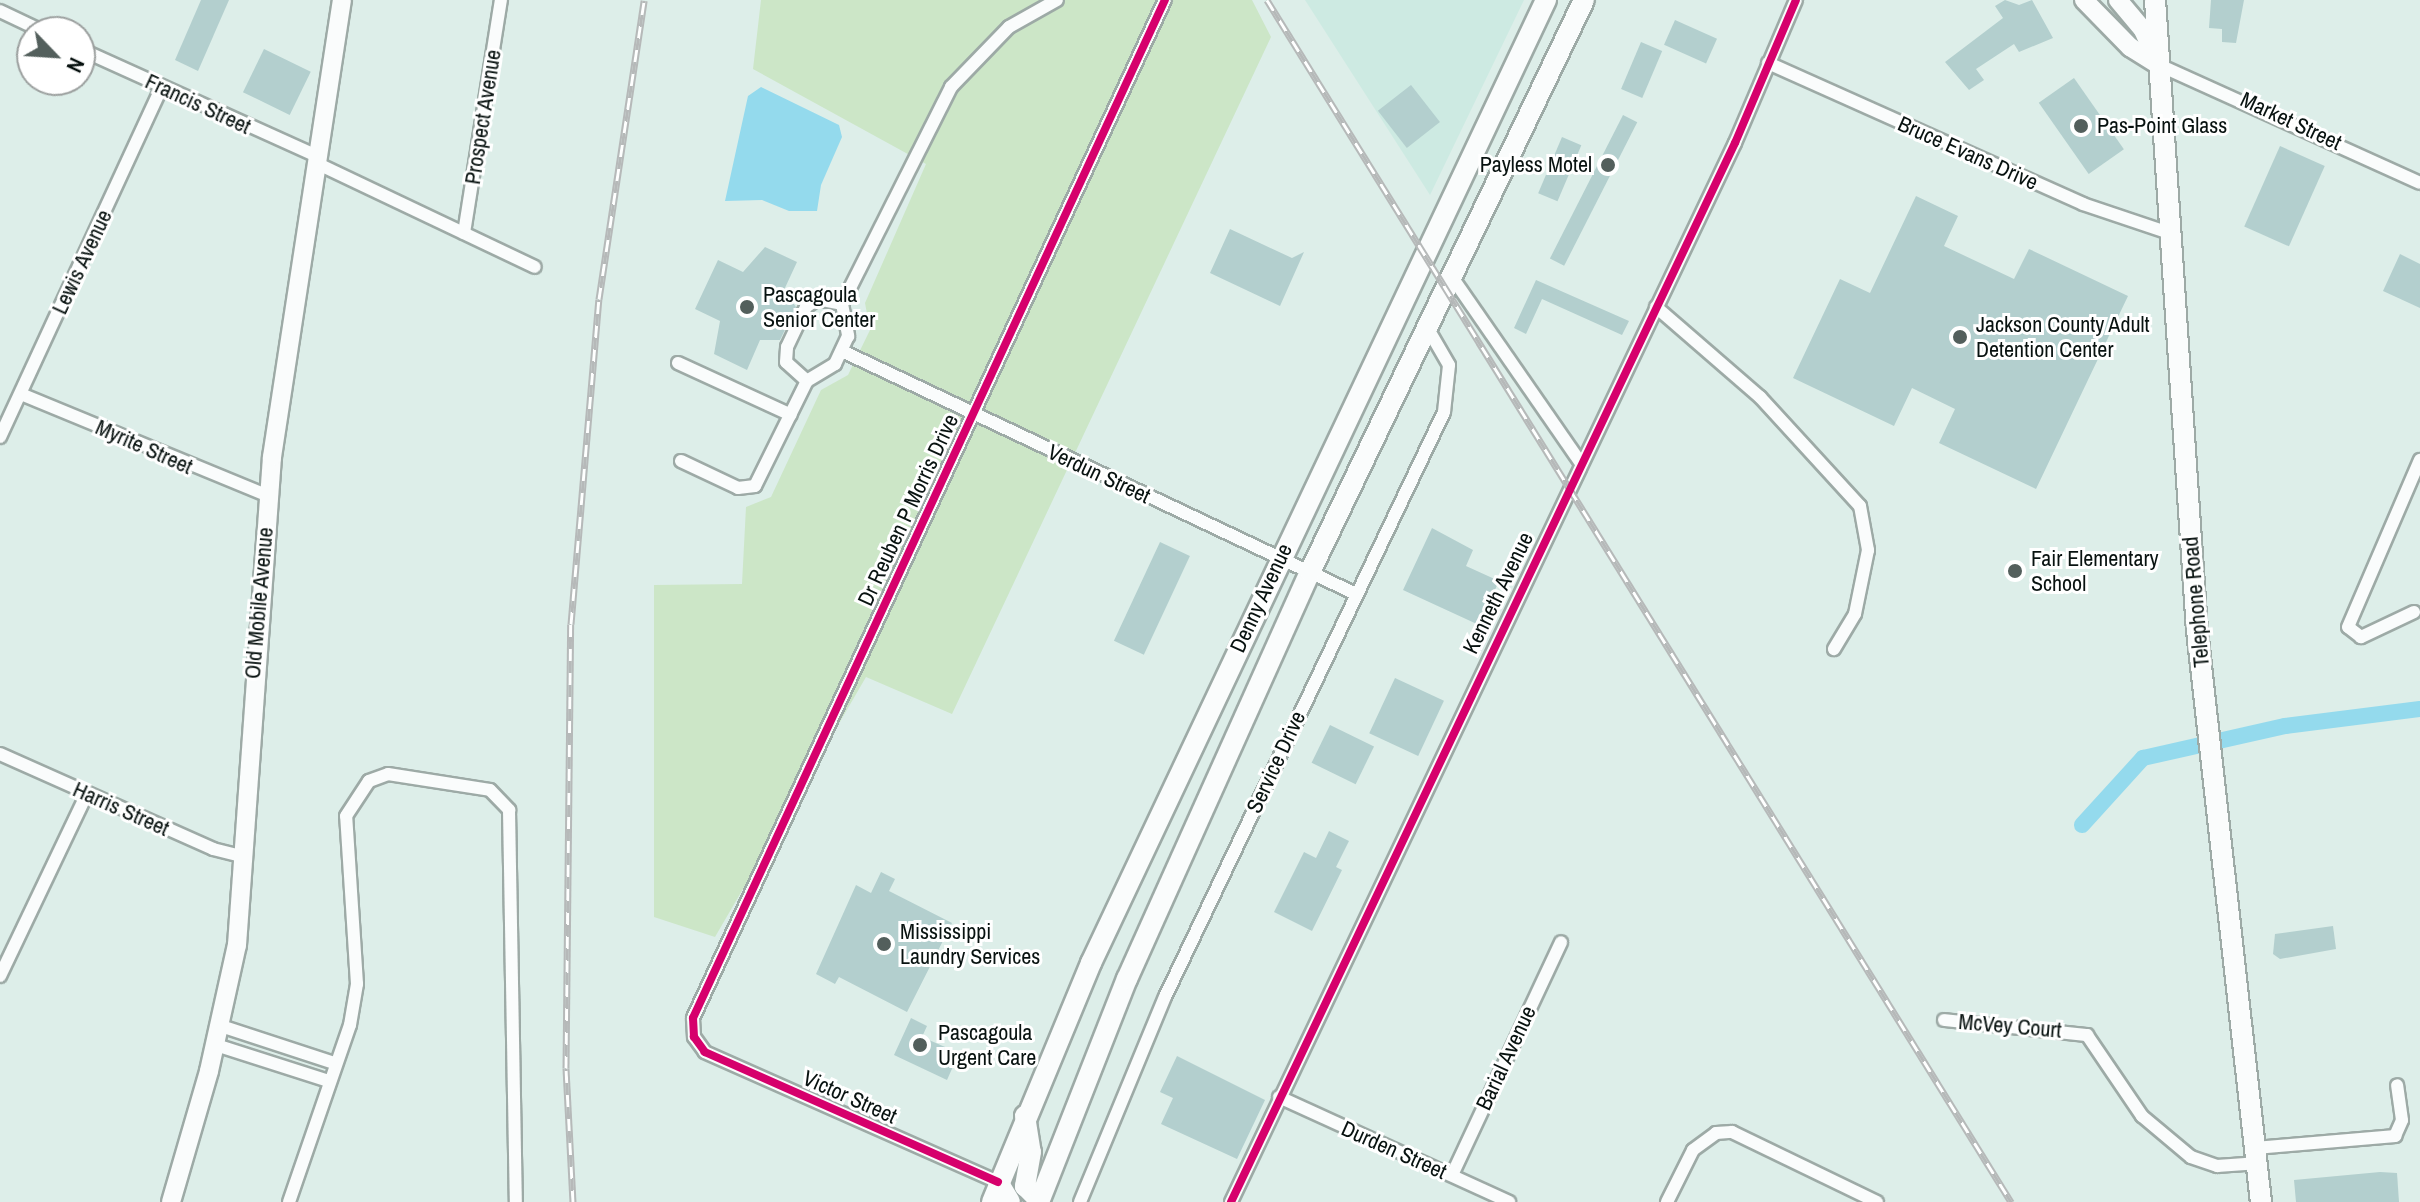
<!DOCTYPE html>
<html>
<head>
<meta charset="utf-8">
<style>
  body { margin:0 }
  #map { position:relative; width:2420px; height:1202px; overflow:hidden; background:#ddeee9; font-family:"Archivo Narrow",sans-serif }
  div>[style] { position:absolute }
  .built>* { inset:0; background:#cdeae2 }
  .green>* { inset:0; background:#cce6c7 }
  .water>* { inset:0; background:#94daed }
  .canal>* { height:16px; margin:-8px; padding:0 8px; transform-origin:8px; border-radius:8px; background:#94daed }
  .building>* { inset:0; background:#b3cfce; transform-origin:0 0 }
  .roads { filter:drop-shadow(2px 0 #9daaa6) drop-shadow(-2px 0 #9daaa6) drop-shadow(0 2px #9daaa6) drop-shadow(0 -2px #9daaa6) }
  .street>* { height:12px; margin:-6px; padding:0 6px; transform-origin:6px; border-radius:6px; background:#fafcfc }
  .secondary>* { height:18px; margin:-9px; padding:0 9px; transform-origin:9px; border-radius:9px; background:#fafcfc }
  .primary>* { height:20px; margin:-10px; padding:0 10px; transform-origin:10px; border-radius:10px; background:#fafcfc }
  .rail>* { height:7px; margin-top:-3.5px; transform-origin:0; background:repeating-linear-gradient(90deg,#fff 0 12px,#b6b9b9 0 24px); box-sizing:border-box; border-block:2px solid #b6b9b9 }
  .cycleway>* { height:8px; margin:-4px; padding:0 4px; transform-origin:4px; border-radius:4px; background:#d6006c }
  .dots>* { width:22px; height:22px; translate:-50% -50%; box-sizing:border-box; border:4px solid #fff; border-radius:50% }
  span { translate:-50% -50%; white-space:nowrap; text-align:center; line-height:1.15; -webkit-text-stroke:6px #fff; paint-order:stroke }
  .street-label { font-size:22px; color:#081210 }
  .poi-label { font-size:22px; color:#081210 }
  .left { translate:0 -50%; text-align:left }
  .right { translate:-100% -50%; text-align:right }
  .north { position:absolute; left:16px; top:16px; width:80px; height:80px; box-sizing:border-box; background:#fff; border:2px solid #9ca09f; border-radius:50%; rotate:115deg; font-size:22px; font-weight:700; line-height:32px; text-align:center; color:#081210 }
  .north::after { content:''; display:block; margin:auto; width:28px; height:36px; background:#535f5c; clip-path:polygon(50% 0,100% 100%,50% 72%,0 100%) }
</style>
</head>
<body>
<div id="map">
  <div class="built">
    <i style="clip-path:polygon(1305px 0,1524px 0,1430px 195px)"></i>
  </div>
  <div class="green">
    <i style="clip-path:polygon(761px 0,1252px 0,1271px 37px,952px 714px,866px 677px,715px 937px,654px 917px,654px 585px,742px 584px,746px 507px,771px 497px,821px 390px,848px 375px,870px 330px,865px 303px,926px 164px,753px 69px)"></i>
  </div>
  <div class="water">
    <i style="clip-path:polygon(761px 87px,839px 125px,842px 137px,821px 185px,817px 211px,789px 211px,762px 200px,725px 201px,748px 96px)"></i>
  </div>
  <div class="canal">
    <i style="left:2082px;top:825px;width:91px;rotate:-47.7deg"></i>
    <i style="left:2143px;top:758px;width:146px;rotate:-12.7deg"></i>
    <i style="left:2285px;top:726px;width:136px;rotate:-7.2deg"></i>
  </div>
  <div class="building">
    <i style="clip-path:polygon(201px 0,229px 0,198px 71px,175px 60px)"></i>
    <i style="clip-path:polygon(2005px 0,2019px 5px,2032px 0,2053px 38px,2019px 52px,2014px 44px,1976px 69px,1984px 80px,1969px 90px,1945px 62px,2003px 18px,1995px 6px)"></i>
    <i style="clip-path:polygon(2211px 0,2244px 0,2236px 43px,2222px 42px,2222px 29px,2209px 28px)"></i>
    <i style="left:1675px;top:20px;width:46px;height:27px;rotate:24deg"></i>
    <i style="left:1641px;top:42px;width:23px;height:51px;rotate:23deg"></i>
    <i style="left:264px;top:49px;width:52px;height:48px;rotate:26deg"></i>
    <i style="left:2074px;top:78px;width:87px;height:43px;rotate:55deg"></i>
    <i style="left:1411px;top:85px;width:47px;height:42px;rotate:52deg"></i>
    <i style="left:1623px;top:115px;width:16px;height:161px;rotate:27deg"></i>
    <i style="left:1562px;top:137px;width:21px;height:61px;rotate:23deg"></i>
    <i style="left:2280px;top:146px;width:49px;height:88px;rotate:24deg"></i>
    <i style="clip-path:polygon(1916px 196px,1958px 216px,1944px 246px,2014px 279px,2029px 249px,2128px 296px,2036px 489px,1939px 443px,1955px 409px,1912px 388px,1894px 426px,1793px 378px,1840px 279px,1870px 293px)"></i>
    <i style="clip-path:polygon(1230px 229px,1292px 258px,1304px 252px,1280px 306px,1210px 273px)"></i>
    <i style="clip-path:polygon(765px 247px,797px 262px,784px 290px,796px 307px,780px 340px,760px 340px,747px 370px,714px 354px,720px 321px,695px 309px,718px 260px,743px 272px)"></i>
    <i style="clip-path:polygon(2400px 254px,2420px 264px,2420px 308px,2383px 291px)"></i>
    <i style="clip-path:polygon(1536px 280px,1629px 321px,1622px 335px,1542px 299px,1526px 334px,1514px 328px)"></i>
    <i style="clip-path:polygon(1432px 528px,1473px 550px,1466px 566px,1499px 581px,1479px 625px,1403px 590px)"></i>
    <i style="left:1160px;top:542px;width:33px;height:109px;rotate:25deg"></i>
    <i style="left:1395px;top:678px;width:54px;height:61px;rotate:25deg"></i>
    <i style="left:1330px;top:725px;width:49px;height:42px;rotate:26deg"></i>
    <i style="clip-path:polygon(1329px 831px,1349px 841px,1336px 867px,1342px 870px,1312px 931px,1274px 912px,1304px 852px,1316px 858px)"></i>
    <i style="clip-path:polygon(881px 872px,895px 879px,889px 891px,952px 923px,907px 1012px,839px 977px,835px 984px,816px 974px,856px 885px,871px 893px)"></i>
    <i style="clip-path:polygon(2333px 926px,2336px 949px,2280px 959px,2273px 954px,2275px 934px)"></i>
    <i style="clip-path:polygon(911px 1018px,927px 1026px,922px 1037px,959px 1053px,947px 1080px,894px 1055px)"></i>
    <i style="clip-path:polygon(1177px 1056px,1265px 1100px,1237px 1159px,1161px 1124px,1173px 1098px,1160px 1092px)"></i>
    <i style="clip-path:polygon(2380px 1172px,2397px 1173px,2399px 1202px,2296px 1202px,2294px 1180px)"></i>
  </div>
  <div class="roads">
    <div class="street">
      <i style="left:0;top:11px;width:49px;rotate:25.5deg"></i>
      <i style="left:80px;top:49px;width:260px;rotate:24.3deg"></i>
      <i style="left:1768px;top:63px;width:345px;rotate:24.1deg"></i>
      <i style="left:2083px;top:204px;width:94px;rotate:18.6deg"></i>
      <i style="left:2159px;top:65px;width:286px;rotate:24.3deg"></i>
      <i style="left:316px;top:163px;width:242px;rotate:25.4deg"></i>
      <i style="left:464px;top:233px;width:236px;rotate:-81deg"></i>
      <i style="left:1452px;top:277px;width:226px;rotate:55.3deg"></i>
      <i style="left:817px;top:299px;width:25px;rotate:11deg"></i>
      <i style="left:842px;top:304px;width:33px;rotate:79deg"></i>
      <i style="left:848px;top:336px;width:31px;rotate:115deg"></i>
      <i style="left:835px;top:364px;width:33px;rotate:149deg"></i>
      <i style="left:807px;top:381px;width:28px;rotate:-138deg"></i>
      <i style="left:786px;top:362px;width:15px;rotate:-86deg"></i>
      <i style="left:787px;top:347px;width:44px;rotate:-64.6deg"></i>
      <i style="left:806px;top:307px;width:14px;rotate:-36deg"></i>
      <i style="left:842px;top:304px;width:243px;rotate:-63.3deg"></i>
      <i style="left:951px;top:87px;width:83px;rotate:-46deg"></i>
      <i style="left:1009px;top:27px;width:55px;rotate:-29.4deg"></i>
      <i style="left:1656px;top:307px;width:138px;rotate:40.9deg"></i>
      <i style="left:1760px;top:397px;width:148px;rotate:47.5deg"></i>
      <i style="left:1860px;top:506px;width:45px;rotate:79.7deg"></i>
      <i style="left:1868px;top:550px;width:65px;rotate:101.5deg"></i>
      <i style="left:1855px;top:614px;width:41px;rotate:121deg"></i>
      <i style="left:842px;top:351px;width:569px;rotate:25.3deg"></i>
      <i style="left:678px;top:363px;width:124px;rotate:24.7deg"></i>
      <i style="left:21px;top:394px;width:267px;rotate:22.4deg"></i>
      <i style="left:0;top:437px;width:386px;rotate:-65.2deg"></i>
      <i style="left:681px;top:461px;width:63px;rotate:25.3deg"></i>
      <i style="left:738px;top:488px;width:17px;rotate:-7deg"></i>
      <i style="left:755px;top:486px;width:117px;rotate:-63.7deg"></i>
      <i style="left:2414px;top:612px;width:59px;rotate:154.7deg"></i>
      <i style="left:2361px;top:637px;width:16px;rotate:-142deg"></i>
      <i style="left:2348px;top:627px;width:182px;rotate:-66.7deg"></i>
      <i style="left:0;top:754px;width:233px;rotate:24deg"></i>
      <i style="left:213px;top:849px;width:33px;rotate:14deg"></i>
      <i style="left:0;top:976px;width:202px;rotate:-64.5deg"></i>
      <i style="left:1944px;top:1020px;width:144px;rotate:6deg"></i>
      <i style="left:2087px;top:1035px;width:98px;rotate:55.8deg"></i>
      <i style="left:2142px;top:1116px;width:64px;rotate:39.9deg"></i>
      <i style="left:2191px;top:1157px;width:28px;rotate:19deg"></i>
      <i style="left:2217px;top:1166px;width:39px;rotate:-4deg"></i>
      <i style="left:221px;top:1026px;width:119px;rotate:18.1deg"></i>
      <i style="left:216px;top:1045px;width:119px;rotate:17.7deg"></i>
      <i style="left:1279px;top:1097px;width:253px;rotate:24.5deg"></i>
      <i style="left:2255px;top:1148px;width:141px;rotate:-4.9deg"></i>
      <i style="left:2395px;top:1136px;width:17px;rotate:-66deg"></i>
      <i style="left:2402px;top:1120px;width:35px;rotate:-98deg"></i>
      <i style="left:1452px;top:1175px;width:257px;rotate:-64.9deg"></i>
      <i style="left:998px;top:1182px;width:321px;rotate:-156.1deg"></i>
      <i style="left:705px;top:1052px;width:19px;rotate:-126deg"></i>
      <i style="left:694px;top:1037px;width:19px;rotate:-93deg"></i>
      <i style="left:693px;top:1018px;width:1122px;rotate:-65.13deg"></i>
      <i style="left:289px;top:1202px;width:187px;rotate:-71deg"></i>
      <i style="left:350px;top:1025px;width:42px;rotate:-80.3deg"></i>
      <i style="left:357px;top:984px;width:168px;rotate:-93.7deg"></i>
      <i style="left:346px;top:816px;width:42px;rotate:-56.7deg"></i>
      <i style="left:369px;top:781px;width:20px;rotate:-20deg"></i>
      <i style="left:388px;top:774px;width:103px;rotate:8.9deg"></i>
      <i style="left:490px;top:790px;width:28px;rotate:46deg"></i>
      <i style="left:509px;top:810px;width:392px;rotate:89deg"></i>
      <i style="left:1080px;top:1202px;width:222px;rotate:-67.5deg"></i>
      <i style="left:1165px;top:997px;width:648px;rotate:-64.5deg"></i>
      <i style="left:1444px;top:412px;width:47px;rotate:-83.9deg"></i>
      <i style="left:1449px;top:365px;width:44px;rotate:-120.1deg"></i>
      <i style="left:1231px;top:1202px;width:1173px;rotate:-64.55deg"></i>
      <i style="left:1735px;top:143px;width:155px;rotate:-66.9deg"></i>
      <i style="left:1667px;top:1202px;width:58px;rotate:-63.4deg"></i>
      <i style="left:1693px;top:1150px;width:29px;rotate:-36deg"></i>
      <i style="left:1716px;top:1133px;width:16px;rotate:-4deg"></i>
      <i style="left:1732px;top:1132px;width:161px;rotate:25.8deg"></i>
    </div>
    <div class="secondary">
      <i style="left:2084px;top:0;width:66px;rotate:45.6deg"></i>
      <i style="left:2130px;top:47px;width:34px;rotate:32deg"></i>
      <i style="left:2118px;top:0;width:39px;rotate:50deg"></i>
      <i style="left:2143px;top:30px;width:36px;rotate:66deg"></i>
      <i style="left:171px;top:1202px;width:136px;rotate:-73.8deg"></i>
      <i style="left:209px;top:1071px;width:129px;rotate:-77.5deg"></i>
      <i style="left:237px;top:945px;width:489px;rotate:-85.9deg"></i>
      <i style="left:272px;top:457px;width:462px;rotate:-81.3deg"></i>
    </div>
    <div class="primary">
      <i style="left:2155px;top:0;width:631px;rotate:86.19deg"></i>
      <i style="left:2197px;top:630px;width:576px;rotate:83.62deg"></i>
      <i style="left:1025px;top:1116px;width:36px;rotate:81deg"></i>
      <i style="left:1031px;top:1152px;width:35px;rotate:100deg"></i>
      <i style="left:1025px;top:1186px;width:20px;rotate:45deg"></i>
      <i style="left:998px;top:1182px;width:23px;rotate:59deg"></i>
      <i style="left:992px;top:1202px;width:259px;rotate:-67.5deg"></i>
      <i style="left:1091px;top:963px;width:1065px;rotate:-64.71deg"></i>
      <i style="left:1039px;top:1202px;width:240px;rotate:-68.5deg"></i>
      <i style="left:1127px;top:979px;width:446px;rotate:-65.8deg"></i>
      <i style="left:1310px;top:572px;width:634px;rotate:-64.4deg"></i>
    </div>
  </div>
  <div class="rail">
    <i style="left:1267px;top:0;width:1414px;rotate:58.24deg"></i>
    <i style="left:573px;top:1202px;width:134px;rotate:-93deg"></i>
    <i style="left:566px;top:1068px;width:444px;rotate:-89.4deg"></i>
    <i style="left:571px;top:624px;width:326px;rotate:-85.1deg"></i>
    <i style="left:599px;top:299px;width:302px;rotate:-81.4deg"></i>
  </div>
  <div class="cycleway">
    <i style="left:998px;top:1182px;width:321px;rotate:-156.1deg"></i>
    <i style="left:705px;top:1052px;width:19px;rotate:-126deg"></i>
    <i style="left:694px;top:1037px;width:19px;rotate:-93deg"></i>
    <i style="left:693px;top:1018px;width:1122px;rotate:-65.13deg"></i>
    <i style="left:1231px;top:1202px;width:1173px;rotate:-64.55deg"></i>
    <i style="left:1735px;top:143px;width:155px;rotate:-66.9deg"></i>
  </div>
  <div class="dots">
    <i style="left:2081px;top:126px;background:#535f5c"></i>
    <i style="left:1608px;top:165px;background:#535f5c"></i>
    <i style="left:747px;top:307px;background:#535f5c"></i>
    <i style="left:1960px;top:337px;background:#535f5c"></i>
    <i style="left:2015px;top:571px;background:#535f5c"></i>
    <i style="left:884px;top:944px;background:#535f5c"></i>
    <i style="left:920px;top:1045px;background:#535f5c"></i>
  </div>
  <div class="street-label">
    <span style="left:198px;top:104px;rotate:25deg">Francis Street</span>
    <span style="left:483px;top:117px;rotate:-81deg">Prospect Avenue</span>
    <span style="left:2291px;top:121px;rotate:25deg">Market Street</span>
    <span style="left:1968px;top:153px;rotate:24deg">Bruce Evans Drive</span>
    <span style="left:82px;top:262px;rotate:-65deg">Lewis Avenue</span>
    <span style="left:144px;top:447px;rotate:24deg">Myrite Street</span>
    <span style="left:1099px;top:474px;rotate:25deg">Verdun Street</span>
    <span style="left:908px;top:510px;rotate:-65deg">Dr Reuben P Morris Drive</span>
    <span style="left:1498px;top:593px;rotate:-64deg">Kenneth Avenue</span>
    <span style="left:1261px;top:598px;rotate:-65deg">Denny Avenue</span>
    <span style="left:2196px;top:602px;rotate:-95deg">Telephone Road</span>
    <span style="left:259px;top:603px;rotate:-85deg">Old Mobile Avenue</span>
    <span style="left:1276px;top:762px;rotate:-65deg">Service Drive</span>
    <span style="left:121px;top:809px;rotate:24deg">Harris Street</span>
    <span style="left:2010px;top:1026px;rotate:5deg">McVey Court</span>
    <span style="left:1506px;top:1058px;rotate:-65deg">Barial Avenue</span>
    <span style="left:850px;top:1097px;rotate:24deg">Victor Street</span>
    <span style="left:1394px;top:1150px;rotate:24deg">Durden Street</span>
  </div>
  <div class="poi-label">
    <span class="left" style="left:2097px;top:126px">Pas-Point Glass</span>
    <span class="right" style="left:1592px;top:165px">Payless Motel</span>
    <span class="left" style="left:763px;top:307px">Pascagoula<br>Senior Center</span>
    <span class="left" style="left:1976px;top:337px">Jackson County Adult<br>Detention Center</span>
    <span class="left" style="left:2031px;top:571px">Fair Elementary<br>School</span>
    <span class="left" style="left:900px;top:944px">Mississippi<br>Laundry Services</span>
    <span class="left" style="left:938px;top:1045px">Pascagoula<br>Urgent Care</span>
  </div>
  <div class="north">N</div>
</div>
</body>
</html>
